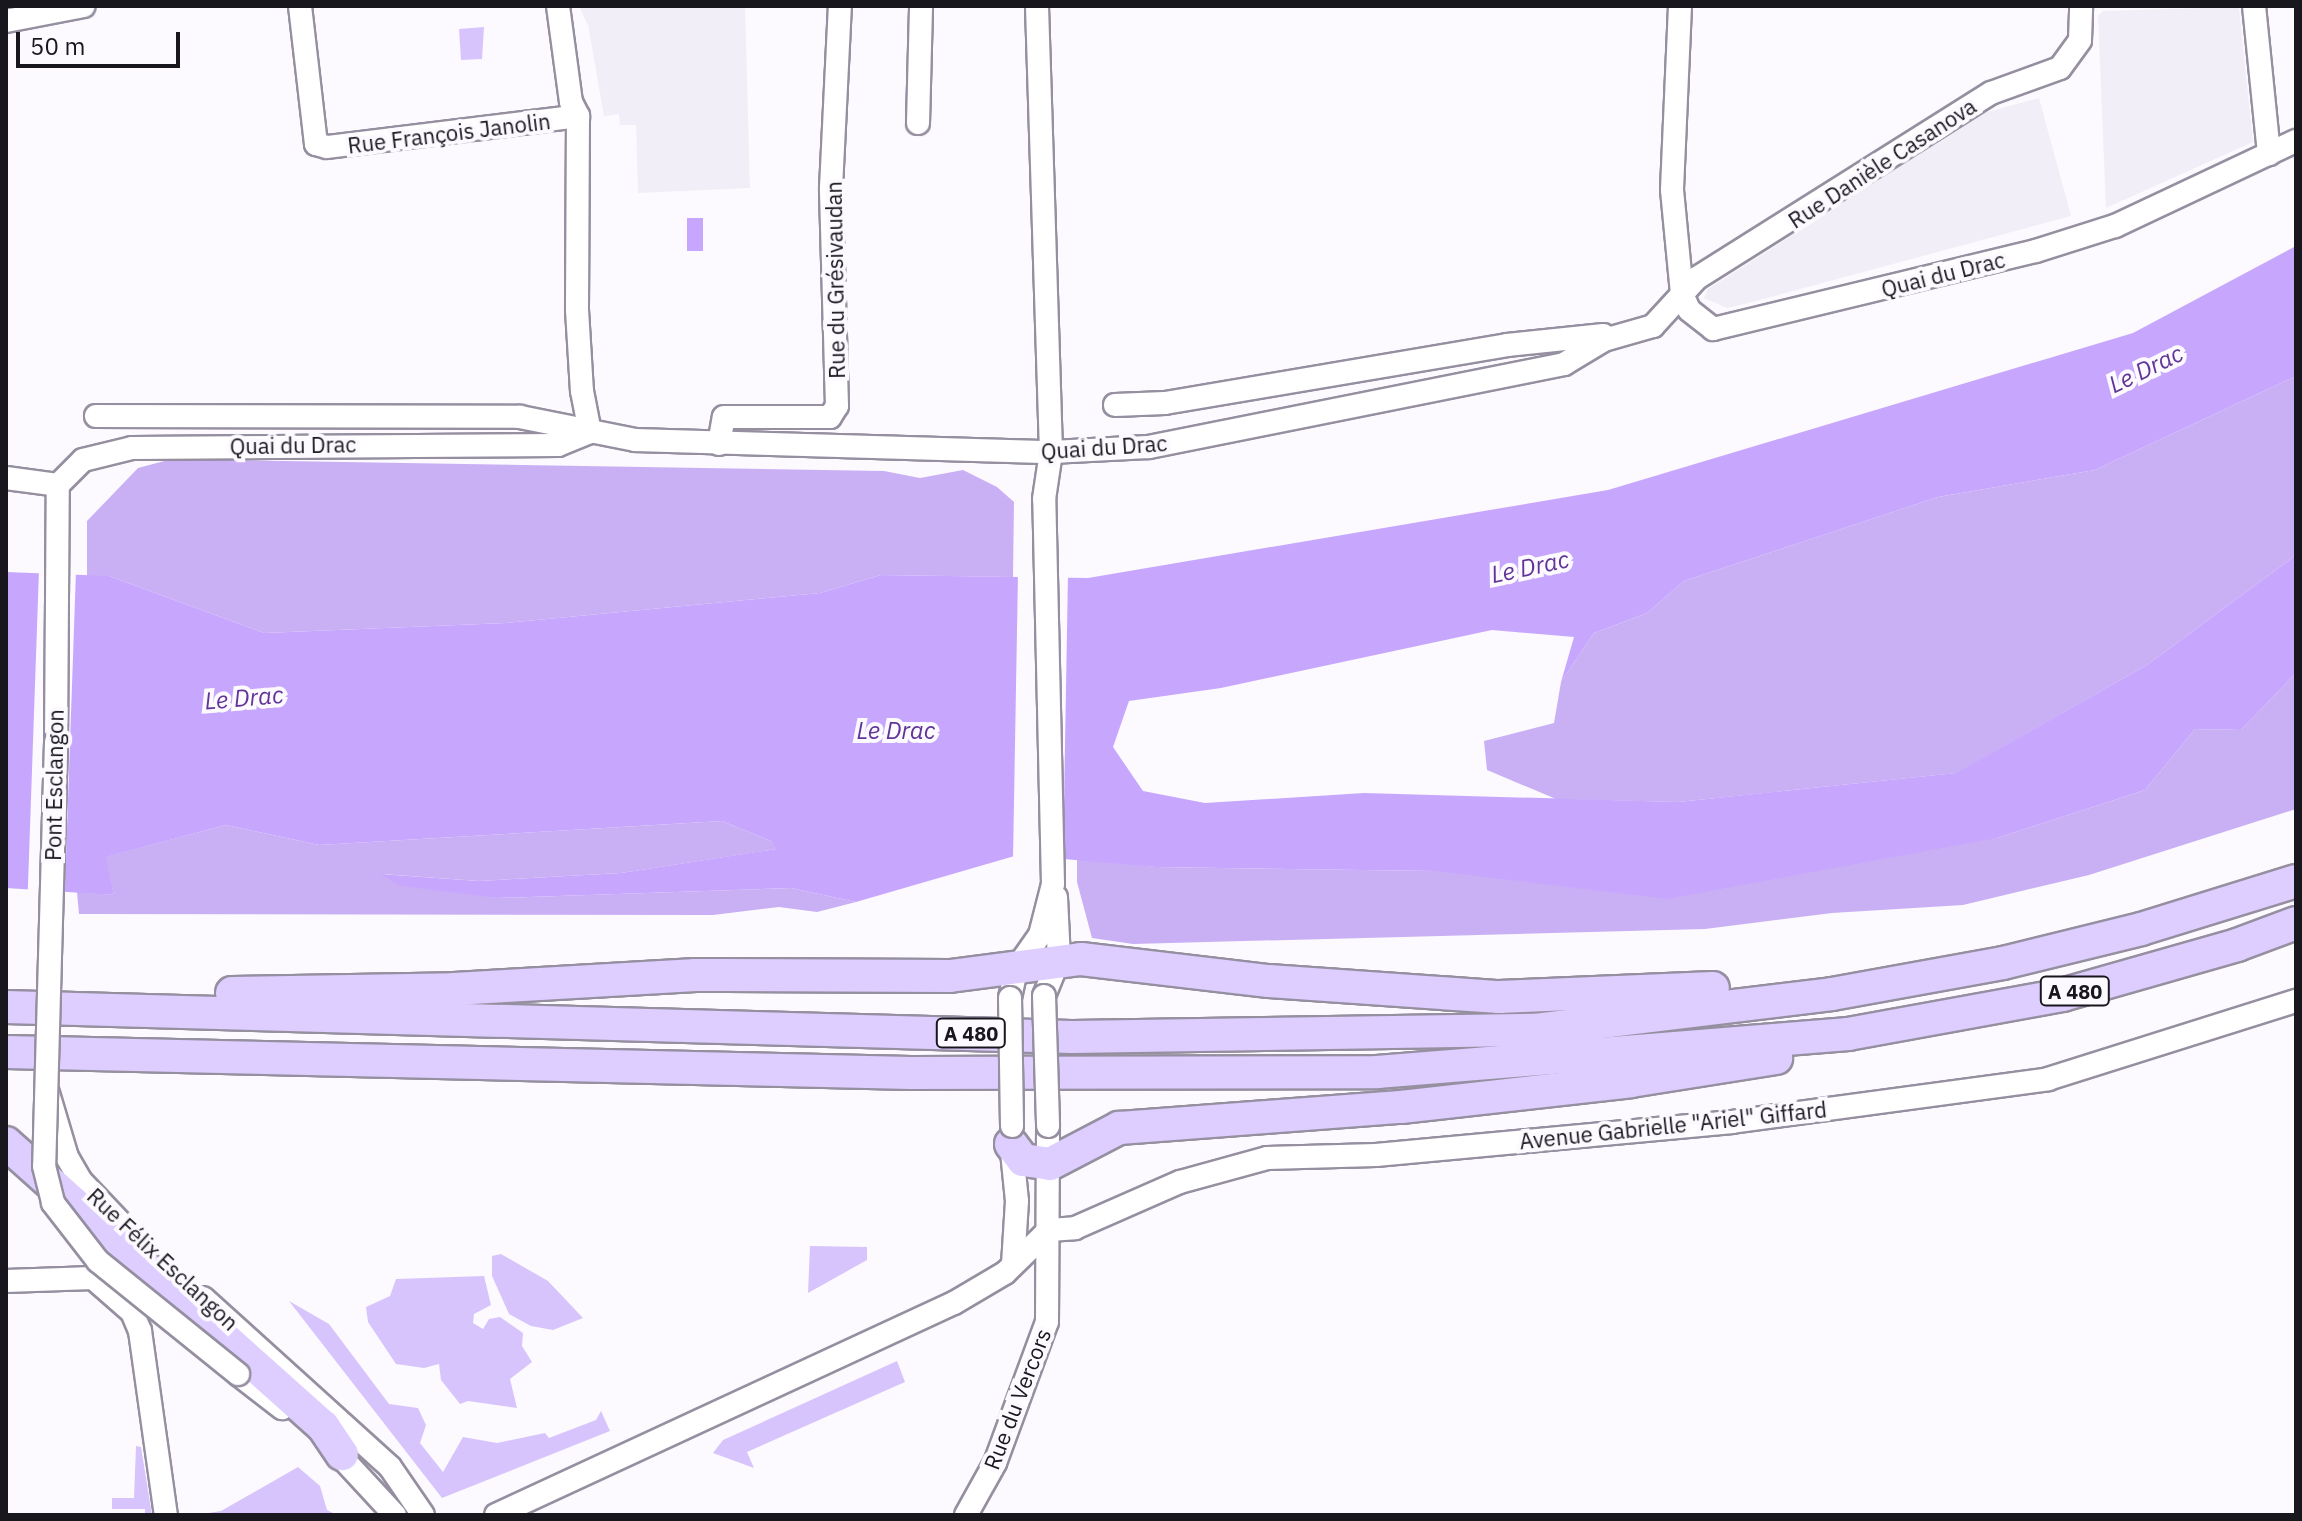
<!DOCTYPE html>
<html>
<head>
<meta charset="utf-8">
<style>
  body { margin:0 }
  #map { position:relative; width:2302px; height:1521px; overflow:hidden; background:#fcfafe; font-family:"IBM Plex Sans",sans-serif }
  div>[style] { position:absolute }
  .built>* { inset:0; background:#f1eef8 }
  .green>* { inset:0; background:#d8c4fc }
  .forest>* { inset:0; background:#c9b0f5 }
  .water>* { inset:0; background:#c7a7fd; transform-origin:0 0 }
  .pier>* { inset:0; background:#fcfafe; transform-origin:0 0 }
  .roads { filter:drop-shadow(2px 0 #958fa0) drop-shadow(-2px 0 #958fa0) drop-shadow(0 2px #958fa0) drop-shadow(0 -2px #958fa0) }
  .minor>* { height:22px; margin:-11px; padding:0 11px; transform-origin:11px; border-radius:11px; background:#fff }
  .highway>* { height:32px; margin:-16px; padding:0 16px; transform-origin:16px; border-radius:16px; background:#decdff }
  .bridges { filter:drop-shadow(2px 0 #958fa0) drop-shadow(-2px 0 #958fa0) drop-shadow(0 2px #958fa0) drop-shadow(0 -2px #958fa0) }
  .minor-bridge>* { height:22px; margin:-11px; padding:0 11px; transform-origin:11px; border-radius:11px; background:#fff }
  span { translate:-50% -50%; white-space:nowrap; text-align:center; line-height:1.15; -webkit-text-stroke:8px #fcfafe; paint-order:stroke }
  .shield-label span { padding:2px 6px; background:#fcfafe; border:2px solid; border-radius:6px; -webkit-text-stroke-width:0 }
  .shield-label { font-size:20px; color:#19171e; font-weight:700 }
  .street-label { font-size:22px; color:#19171e }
  .water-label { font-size:24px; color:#613597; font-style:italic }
  .frame { position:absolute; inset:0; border:8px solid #19171e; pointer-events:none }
  .scale { position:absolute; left:16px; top:32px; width:164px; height:36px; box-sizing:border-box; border:4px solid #19171e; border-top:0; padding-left:10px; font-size:24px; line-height:28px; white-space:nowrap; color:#19171e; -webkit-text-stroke:6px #fcfafe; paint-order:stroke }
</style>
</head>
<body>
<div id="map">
  <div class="built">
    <i style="clip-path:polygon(579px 6px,745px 6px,750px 188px,638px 193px,636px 125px,620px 125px,619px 114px,604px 116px,588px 25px)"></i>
    <i style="clip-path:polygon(2239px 7px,2253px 142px,2106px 208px,2098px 16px,2103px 11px)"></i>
    <i style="clip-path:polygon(2039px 98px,2071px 216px,1741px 305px,1727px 308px,1704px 298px,1708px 289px,1984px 113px)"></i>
  </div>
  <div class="green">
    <i style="clip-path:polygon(484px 27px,482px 59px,461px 60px,459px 29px)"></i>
    <i style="clip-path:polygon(810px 1246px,867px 1247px,867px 1260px,808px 1293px)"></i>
    <i style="clip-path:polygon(501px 1254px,548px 1281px,583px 1318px,553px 1330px,531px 1326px,509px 1314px,492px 1276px,492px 1256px)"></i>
    <i style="clip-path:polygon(484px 1276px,491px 1305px,474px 1314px,473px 1323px,483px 1329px,489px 1319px,500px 1317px,523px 1333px,522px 1346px,532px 1362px,510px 1379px,517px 1408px,468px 1401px,460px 1404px,441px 1380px,439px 1364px,424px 1368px,396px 1364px,368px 1322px,366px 1307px,390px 1296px,396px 1279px)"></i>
    <i style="clip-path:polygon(289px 1301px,329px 1324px,389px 1404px,418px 1408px,426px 1425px,420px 1443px,443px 1472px,463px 1437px,497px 1443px,545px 1433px,549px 1438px,596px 1420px,601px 1411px,610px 1431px,442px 1498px)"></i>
    <i style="clip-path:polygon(897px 1361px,905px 1382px,747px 1452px,754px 1468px,713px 1453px,723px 1440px)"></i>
    <i style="clip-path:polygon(136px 1446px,141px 1447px,152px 1515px,145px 1515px,145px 1509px,112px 1509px,112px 1498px,134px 1498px)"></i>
    <i style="clip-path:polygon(298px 1467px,320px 1486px,327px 1510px,337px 1515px,196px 1515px,221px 1511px)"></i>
  </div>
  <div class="forest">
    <i style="clip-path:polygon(2296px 376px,2296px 555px,2147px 665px,1957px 773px,1678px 802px,1556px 799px,1487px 770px,1484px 741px,1554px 723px,1561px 682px,1594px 633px,1647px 613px,1684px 581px,1938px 497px,2095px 470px)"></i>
    <i style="clip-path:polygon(172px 459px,884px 471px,920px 478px,963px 470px,997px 487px,1014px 502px,1013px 577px,881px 575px,820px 593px,506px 623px,264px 633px,109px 576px,87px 576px,87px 521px,138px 468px)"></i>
    <i style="clip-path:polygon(2296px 673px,2296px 809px,2089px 875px,1963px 905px,1832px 913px,1705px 929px,1133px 944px,1092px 938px,1077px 882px,1077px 857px,1155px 867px,1435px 871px,1997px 838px,2145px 790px,2195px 729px,2241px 730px)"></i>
    <i style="clip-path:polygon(722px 821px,771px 841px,777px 849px,621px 873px,479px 881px,382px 874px,497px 898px,791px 888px,856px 902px,817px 912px,779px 907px,713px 915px,79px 914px,77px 892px,114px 895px,105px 857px,226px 825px,319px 845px)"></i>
  </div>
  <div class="water">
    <i style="left:703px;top:218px;width:33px;height:16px;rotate:90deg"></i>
    <i style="clip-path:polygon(2296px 246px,2296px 376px,2095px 470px,1938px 497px,1684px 581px,1647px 613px,1594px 633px,1561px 682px,1574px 637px,1492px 630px,1221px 688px,1129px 701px,1113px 747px,1143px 791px,1205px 803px,1364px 793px,1678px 802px,1956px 773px,2147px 665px,2296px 555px,2296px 673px,2241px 730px,2195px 729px,2145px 790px,1997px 838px,1667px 899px,1435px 871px,1155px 867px,1018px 855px,856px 902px,791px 888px,497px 898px,400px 886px,380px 874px,479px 881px,621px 873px,776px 849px,771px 841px,722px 821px,319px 845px,226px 825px,106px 857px,114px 895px,6px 888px,6px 572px,109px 576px,264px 633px,506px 623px,820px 593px,881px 575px,1088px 578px,1608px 490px,2133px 333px)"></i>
  </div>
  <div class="pier">
    <i style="left:39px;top:570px;width:37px;height:322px;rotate:2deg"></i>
    <i style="left:1018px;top:573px;width:50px;height:286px;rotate:1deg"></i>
  </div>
  <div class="roads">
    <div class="minor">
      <i style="left:300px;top:6px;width:139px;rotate:83.4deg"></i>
      <i style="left:316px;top:144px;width:11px;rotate:15deg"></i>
      <i style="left:327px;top:147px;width:253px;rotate:-7deg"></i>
      <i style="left:558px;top:6px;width:97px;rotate:82.3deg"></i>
      <i style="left:571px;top:102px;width:16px;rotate:63deg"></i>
      <i style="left:578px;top:116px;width:194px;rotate:90.3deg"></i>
      <i style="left:577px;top:310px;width:81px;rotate:86.5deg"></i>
      <i style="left:582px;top:391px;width:42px;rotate:79deg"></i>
      <i style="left:1680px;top:6px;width:184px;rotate:92.5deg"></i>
      <i style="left:1672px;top:190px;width:104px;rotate:84.5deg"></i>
      <i style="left:1682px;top:294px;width:17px;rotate:66deg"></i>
      <i style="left:1689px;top:310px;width:31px;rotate:38deg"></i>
      <i style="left:1713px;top:329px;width:332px;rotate:-13.6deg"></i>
      <i style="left:2036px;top:251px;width:83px;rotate:-17.6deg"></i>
      <i style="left:2115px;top:226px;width:200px;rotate:-25.2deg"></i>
      <i style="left:2254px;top:6px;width:149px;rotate:84.2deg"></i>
      <i style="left:6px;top:21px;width:79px;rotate:-10.9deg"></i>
      <i style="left:918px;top:123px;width:117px;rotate:-88.5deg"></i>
      <i style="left:1115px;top:405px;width:50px;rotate:-2.3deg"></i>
      <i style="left:1165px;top:403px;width:347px;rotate:-9.6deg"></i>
      <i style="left:1507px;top:345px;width:97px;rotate:-5.9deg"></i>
      <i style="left:96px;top:416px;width:424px;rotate:0.1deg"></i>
      <i style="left:520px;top:417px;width:117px;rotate:11.3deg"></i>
      <i style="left:635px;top:440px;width:416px;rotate:1.7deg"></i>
      <i style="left:1051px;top:452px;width:98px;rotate:-2.9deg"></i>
      <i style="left:1149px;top:447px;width:423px;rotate:-11.3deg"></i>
      <i style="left:1564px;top:364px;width:47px;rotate:-31deg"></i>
      <i style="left:1604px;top:340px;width:51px;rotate:-15.9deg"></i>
      <i style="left:1653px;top:326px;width:65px;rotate:-47.5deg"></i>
      <i style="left:1697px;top:278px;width:347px;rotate:-32.2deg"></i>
      <i style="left:1991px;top:93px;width:73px;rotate:-19.9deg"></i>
      <i style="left:2060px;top:68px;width:34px;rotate:-54deg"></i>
      <i style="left:2080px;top:40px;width:34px;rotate:-88deg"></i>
      <i style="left:719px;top:444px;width:27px;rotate:-80deg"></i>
      <i style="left:724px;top:417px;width:106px"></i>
      <i style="left:830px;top:417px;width:13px;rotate:-58deg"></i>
      <i style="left:837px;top:406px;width:218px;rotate:-91.6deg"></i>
      <i style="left:831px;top:188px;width:182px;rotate:-87.2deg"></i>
      <i style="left:6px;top:478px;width:52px;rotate:7.7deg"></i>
      <i style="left:58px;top:485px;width:35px;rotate:-45deg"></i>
      <i style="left:83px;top:460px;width:50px;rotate:-13.8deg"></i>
      <i style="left:132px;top:448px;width:426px;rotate:-0.4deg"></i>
      <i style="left:558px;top:445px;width:35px;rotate:-22deg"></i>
      <i style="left:56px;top:742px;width:257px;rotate:-89.6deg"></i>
      <i style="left:1044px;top:996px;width:40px;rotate:-68deg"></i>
      <i style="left:1059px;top:959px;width:62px;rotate:-92.8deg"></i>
      <i style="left:1010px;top:998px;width:30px;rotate:-78deg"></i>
      <i style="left:1016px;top:969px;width:42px;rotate:-54.8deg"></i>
      <i style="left:1040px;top:935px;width:53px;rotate:-75.7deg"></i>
      <i style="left:1053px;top:884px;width:385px;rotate:-91.3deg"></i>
      <i style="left:1044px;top:499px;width:48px;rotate:-81.5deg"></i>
      <i style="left:1051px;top:452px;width:446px;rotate:-91.8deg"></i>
      <i style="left:48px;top:1093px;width:67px;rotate:73.5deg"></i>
      <i style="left:67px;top:1157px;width:28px;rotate:60deg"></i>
      <i style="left:81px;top:1181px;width:83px;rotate:46.5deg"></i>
      <i style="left:1011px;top:1142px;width:59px;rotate:84.2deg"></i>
      <i style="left:1017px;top:1201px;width:63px;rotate:93.6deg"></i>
      <i style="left:1049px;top:1230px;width:26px;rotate:-4deg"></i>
      <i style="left:1075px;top:1228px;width:115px;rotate:-23.7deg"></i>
      <i style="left:1180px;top:1182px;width:90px;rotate:-15.4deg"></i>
      <i style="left:1267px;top:1158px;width:109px;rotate:-1.6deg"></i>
      <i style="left:1376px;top:1155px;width:358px;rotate:-5.3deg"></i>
      <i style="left:1732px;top:1122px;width:319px;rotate:-7.7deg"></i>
      <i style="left:2048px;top:1079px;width:260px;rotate:-17.5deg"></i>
      <i style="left:6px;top:1281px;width:87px;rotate:-2deg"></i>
      <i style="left:93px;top:1278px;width:52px;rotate:41.1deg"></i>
      <i style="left:132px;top:1312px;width:21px;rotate:67deg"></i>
      <i style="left:140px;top:1331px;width:186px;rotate:82deg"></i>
      <i style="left:203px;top:1298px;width:252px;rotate:42.1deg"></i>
      <i style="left:390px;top:1467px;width:58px;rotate:55.5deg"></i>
      <i style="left:238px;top:1374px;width:56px;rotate:37.7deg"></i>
      <i style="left:331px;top:1446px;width:94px;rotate:47.2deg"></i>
      <i style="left:496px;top:1515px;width:505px;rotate:-24.84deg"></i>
      <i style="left:954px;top:1303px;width:59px;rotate:-30.5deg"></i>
      <i style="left:1005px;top:1273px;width:62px;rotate:-44.3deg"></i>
      <i style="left:966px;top:1515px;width:60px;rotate:-60.9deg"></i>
      <i style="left:995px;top:1463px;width:150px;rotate:-69.8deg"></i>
      <i style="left:1047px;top:1322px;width:196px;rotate:-89.7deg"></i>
    </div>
    <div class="highway">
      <i style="left:232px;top:993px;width:222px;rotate:-1deg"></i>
      <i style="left:454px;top:989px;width:242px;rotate:-3.3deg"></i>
      <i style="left:696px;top:975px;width:254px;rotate:0.2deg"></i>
      <i style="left:950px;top:976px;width:132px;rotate:-7.4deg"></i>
      <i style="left:1081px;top:959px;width:189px;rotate:6.7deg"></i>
      <i style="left:1269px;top:981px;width:231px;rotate:4deg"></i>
      <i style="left:1499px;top:997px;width:214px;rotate:-2.4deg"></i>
      <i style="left:6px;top:1007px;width:1066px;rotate:1.61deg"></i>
      <i style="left:1072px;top:1037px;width:463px;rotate:-0.9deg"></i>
      <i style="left:1535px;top:1030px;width:299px;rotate:-6.9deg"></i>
      <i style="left:1832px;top:994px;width:174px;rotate:-10.3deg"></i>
      <i style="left:2003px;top:963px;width:142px;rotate:-13.8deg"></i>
      <i style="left:2141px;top:929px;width:162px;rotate:-17.2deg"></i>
      <i style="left:6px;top:1052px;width:905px;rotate:1.33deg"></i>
      <i style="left:911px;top:1073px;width:466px;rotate:-0.1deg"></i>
      <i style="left:1377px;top:1072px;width:473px;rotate:-4.6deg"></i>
      <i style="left:1848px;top:1034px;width:218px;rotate:-10.3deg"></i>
      <i style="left:2062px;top:995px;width:182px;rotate:-15.9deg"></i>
      <i style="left:2237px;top:945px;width:63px;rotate:-20.4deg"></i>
      <i style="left:6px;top:1143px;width:425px;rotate:41.8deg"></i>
      <i style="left:323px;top:1426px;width:34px;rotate:56deg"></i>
      <i style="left:1011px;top:1144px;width:20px;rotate:53deg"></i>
      <i style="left:1023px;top:1160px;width:27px;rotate:8deg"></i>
      <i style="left:1050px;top:1164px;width:78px;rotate:-27.6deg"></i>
      <i style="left:1119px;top:1128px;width:283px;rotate:-4.3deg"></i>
      <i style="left:1401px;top:1107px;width:231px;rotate:-6.4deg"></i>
      <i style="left:1631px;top:1081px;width:147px;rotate:-9deg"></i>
    </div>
  </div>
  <div class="bridges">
    <div class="minor-bridge">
      <i style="left:56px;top:742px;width:424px;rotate:91.6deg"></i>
      <i style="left:44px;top:1166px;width:38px;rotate:76deg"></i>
      <i style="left:53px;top:1203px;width:73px;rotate:52.2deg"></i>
      <i style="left:98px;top:1261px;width:180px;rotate:38.9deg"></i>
      <i style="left:1044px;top:996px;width:130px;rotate:88.2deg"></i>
      <i style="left:1010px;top:998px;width:128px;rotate:89.1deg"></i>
    </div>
  </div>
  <div class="shield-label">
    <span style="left:2075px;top:991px">A 480</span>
    <span style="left:971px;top:1033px">A 480</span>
  </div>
  <div class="street-label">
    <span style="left:449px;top:133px;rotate:-7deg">Rue François Janolin</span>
    <span style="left:1882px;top:163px;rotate:-33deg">Rue Danièle Casanova</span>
    <span style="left:1943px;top:274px;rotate:-14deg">Quai du Drac</span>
    <span style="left:835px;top:280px;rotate:-91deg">Rue du Grésivaudan</span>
    <span style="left:293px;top:445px;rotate:-1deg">Quai du Drac</span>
    <span style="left:1104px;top:447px;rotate:-4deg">Quai du Drac</span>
    <span style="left:54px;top:785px;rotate:-89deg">Pont Esclangon</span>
    <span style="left:1673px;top:1125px;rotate:-6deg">Avenue Gabrielle "Ariel" Giffard</span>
    <span style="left:163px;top:1259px;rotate:43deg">Rue Félix Esclangon</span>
    <span style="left:1017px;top:1399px;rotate:-69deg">Rue du Vercors</span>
  </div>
  <div class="water-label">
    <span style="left:2146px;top:369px;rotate:-26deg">Le Drac</span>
    <span style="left:1530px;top:567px;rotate:-12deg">Le Drac</span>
    <span style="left:244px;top:698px;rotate:-5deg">Le Drac</span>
    <span style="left:896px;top:731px">Le Drac</span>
  </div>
  <div class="frame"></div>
  <div class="scale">50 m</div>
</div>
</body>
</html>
